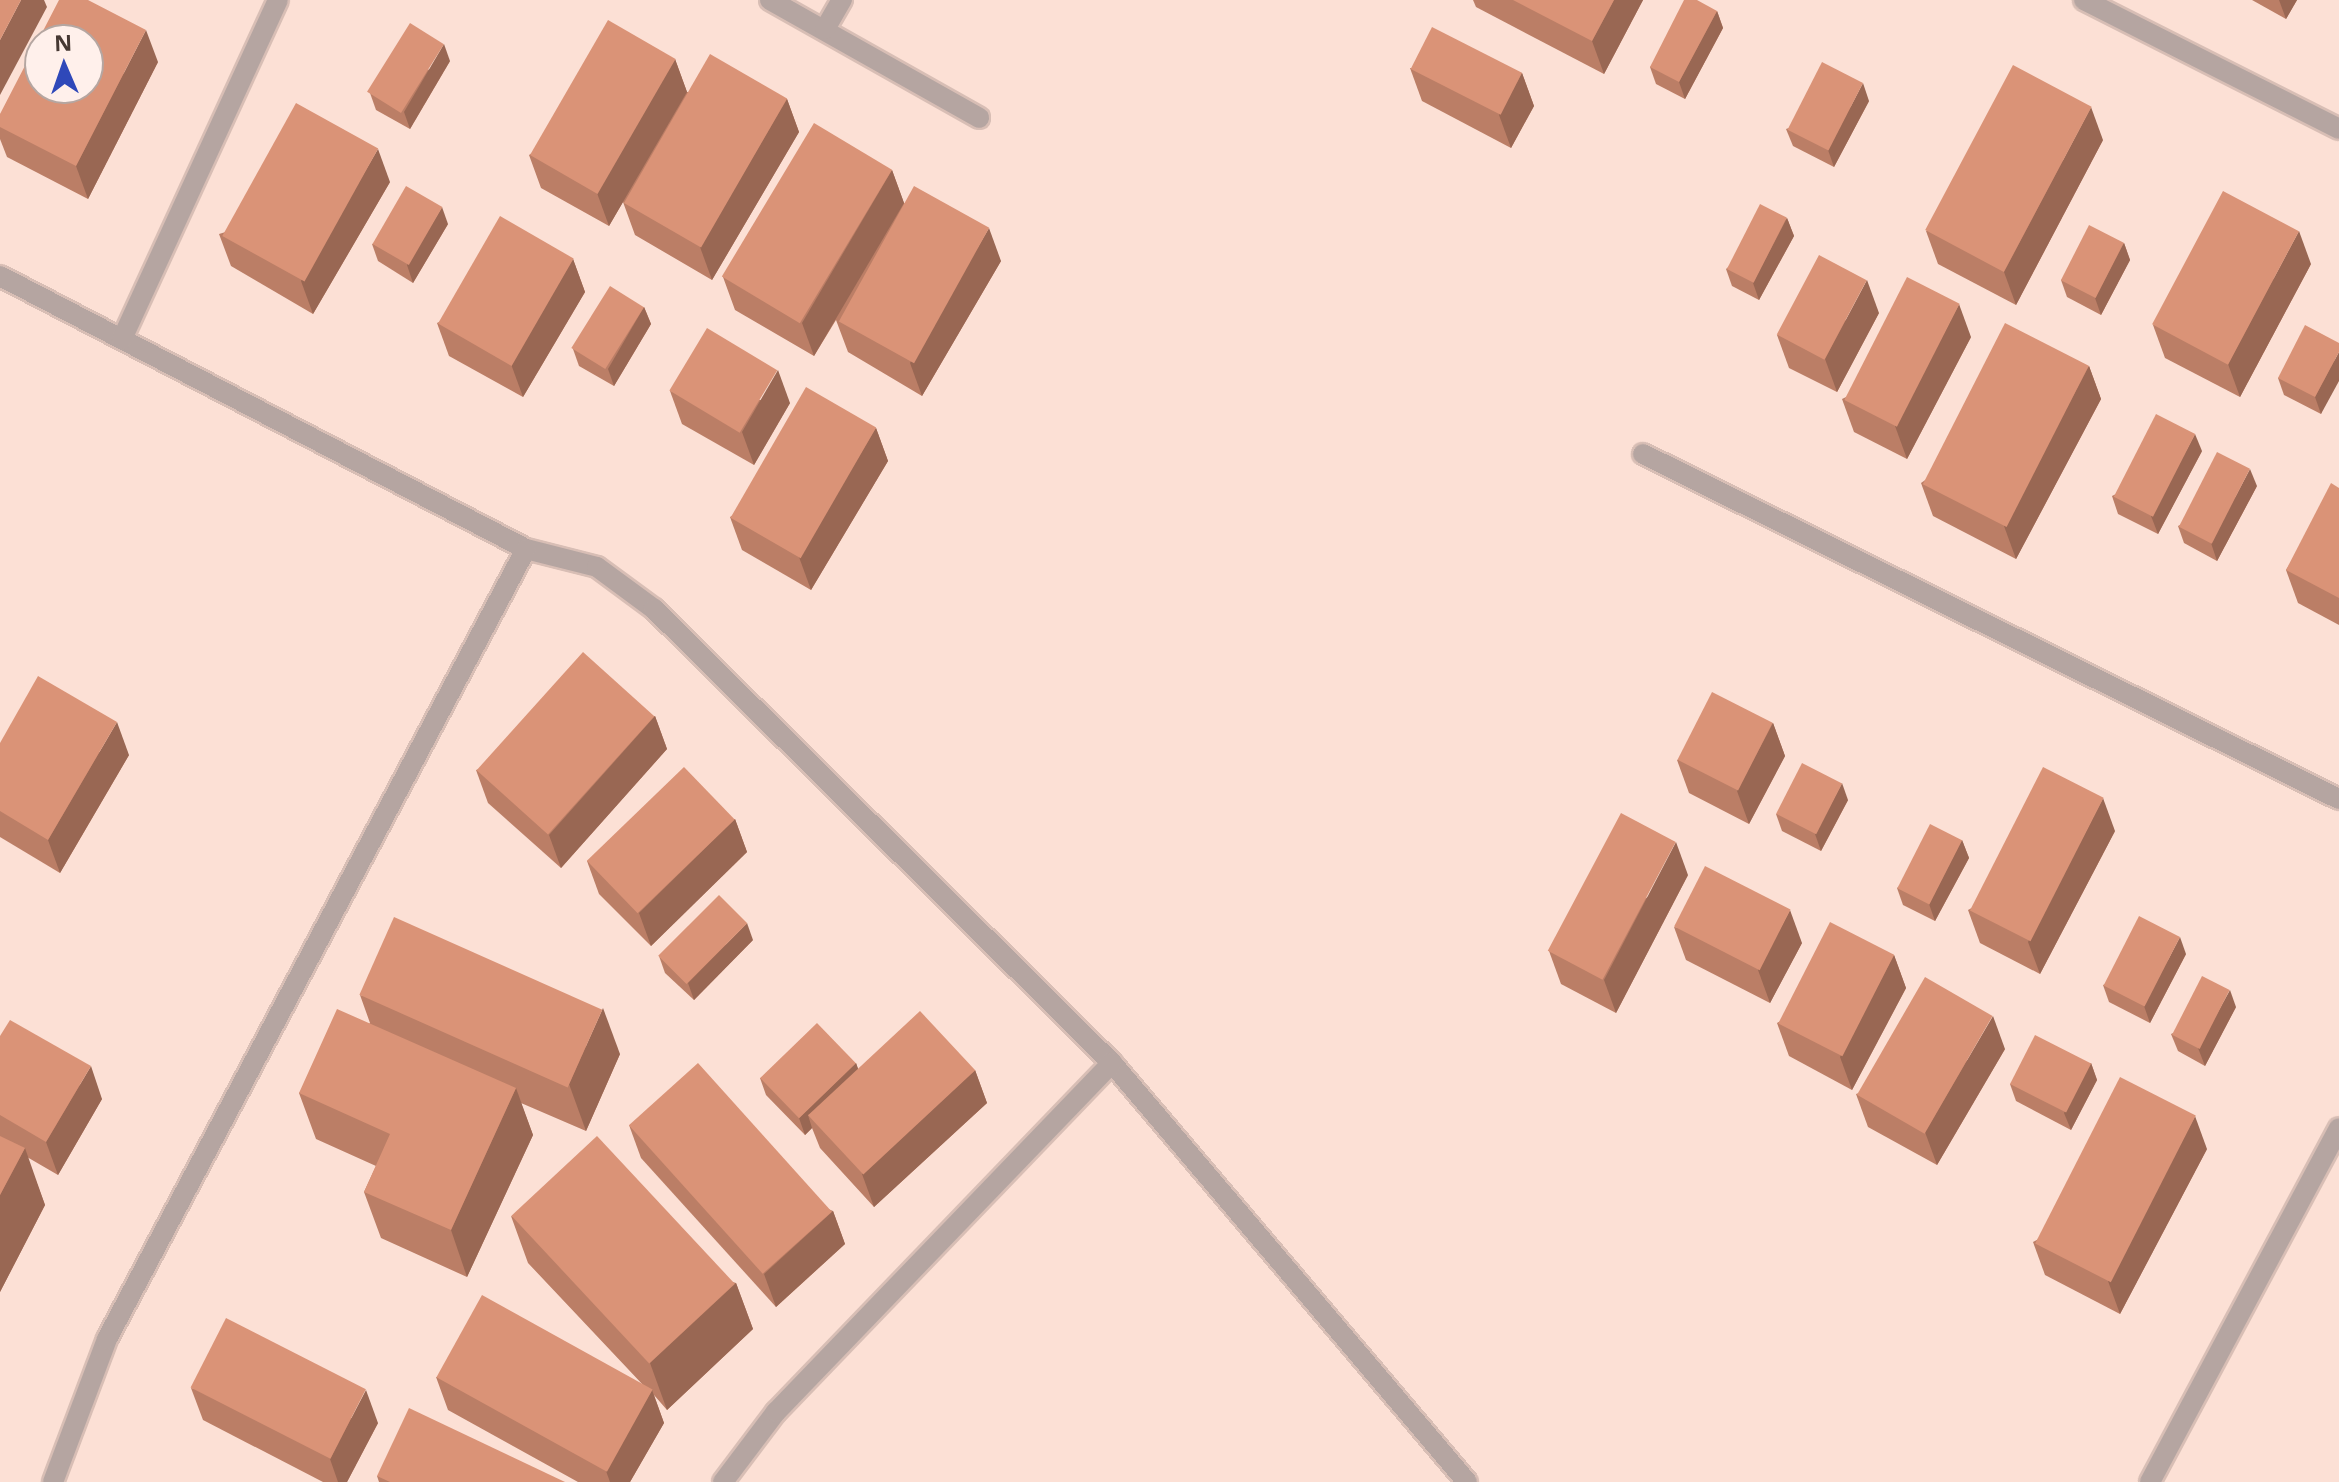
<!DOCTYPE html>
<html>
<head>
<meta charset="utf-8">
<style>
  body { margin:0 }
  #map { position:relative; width:2339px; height:1482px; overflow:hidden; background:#fce0d5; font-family:"Noto Sans",sans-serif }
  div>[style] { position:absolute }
  .roads { filter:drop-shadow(2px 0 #d8beb5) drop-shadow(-2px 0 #d8beb5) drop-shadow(0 2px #d8beb5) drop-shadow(0 -2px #d8beb5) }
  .minor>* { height:20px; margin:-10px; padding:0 10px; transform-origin:10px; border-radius:10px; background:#b5a5a1 }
  .wall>* { inset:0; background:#bb7e66 }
  .shaded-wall>* { inset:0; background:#996753 }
  .building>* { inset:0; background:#da9377; transform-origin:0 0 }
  span { translate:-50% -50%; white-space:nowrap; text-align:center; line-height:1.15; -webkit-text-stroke:6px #fff0eb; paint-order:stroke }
  .north { position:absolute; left:24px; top:24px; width:80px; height:80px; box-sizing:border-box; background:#fff0eb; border:2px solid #b5a6a1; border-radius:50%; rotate:358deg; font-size:22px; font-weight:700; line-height:32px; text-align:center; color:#463833 }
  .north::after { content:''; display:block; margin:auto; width:28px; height:36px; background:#2f48b9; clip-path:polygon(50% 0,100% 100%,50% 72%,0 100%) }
</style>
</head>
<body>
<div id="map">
  <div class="roads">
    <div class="minor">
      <i style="left:770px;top:0;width:240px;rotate:29.4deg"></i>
      <i style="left:2084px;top:0;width:286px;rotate:26.8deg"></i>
      <i style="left:825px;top:29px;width:34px;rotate:-60deg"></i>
      <i style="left:0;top:276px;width:593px;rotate:27.43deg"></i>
      <i style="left:526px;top:549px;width:73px;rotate:14.2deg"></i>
      <i style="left:597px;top:567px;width:71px;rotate:36.4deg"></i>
      <i style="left:654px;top:609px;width:645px;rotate:44.75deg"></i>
      <i style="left:1112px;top:1063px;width:549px;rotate:49.73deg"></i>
      <i style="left:122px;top:339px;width:373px;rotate:-65.3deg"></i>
      <i style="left:1643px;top:454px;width:777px;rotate:26.37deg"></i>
      <i style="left:53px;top:1482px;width:153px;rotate:-69.3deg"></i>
      <i style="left:107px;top:1339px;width:894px;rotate:-62.06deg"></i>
      <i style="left:723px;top:1482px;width:88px;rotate:-52.9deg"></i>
      <i style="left:776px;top:1412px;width:484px;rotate:-46.1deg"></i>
      <i style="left:2150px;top:1482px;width:401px;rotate:-61.9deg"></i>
    </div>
  </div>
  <div class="wall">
    <i style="clip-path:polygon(1473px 0,1643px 0,1604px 74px,1476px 7px)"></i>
    <i style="clip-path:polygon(2252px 0,2297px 0,2286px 19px)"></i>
    <i style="clip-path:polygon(1717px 11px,1723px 28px,1685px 99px,1656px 84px,1650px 67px)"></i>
    <i style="clip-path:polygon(675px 59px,687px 92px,787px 99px,799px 132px,712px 280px,635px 235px,623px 202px,686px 94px,609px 226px,541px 188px,529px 155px)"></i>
    <i style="clip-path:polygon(450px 61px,410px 129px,376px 110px,370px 93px)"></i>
    <i style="clip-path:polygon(158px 62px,88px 199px,7px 157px,0 139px,0 114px)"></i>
    <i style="clip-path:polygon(1410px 68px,1522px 73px,1534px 106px,1511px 148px,1422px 101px)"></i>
    <i style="clip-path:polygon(1869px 101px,1834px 167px,1793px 146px,1786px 129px)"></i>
    <i style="clip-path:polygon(2103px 140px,2016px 305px,1938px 264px,1926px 231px)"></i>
    <i style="clip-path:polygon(892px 170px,904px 203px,1001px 261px,922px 396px,848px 352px,836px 320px,814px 356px,735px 310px,723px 277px)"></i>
    <i style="clip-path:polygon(390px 182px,313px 314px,231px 266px,219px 234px)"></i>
    <i style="clip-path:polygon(1787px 218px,1794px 236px,1759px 300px,1732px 286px,1726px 269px)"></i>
    <i style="clip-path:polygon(448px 224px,413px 283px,378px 261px,372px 244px)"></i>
    <i style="clip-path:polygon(2124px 243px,2130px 260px,2101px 315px,2067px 297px,2061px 280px)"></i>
    <i style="clip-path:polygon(573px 259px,585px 292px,523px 397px,449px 356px,437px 323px)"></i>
    <i style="clip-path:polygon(2311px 264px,2240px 397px,2165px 358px,2153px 325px)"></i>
    <i style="clip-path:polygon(644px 307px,651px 324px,614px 386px,579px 366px,573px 349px)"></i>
    <i style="clip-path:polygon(1879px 313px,1837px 392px,1789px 368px,1777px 335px)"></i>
    <i style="clip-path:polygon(1971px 337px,1907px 459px,1854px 432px,1842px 399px)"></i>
    <i style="clip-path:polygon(2339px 343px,2321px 414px,2284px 395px,2278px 378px)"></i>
    <i style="clip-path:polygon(2089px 366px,2101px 399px,2016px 559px,1933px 516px,1921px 483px)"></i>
    <i style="clip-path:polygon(670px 391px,790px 403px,754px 465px,682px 424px)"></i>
    <i style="clip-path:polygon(876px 428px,888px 461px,811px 590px,742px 550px,730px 517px)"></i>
    <i style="clip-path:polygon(2202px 451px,2158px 534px,2118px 514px,2112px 496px)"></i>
    <i style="clip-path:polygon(2257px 486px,2217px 561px,2184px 543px,2178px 526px)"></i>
    <i style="clip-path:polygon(2339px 488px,2339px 625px,2298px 603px,2286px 570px)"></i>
    <i style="clip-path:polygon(655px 716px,667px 749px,561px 868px,488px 803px,476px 770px)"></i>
    <i style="clip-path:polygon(1773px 723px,1785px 756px,1749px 824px,1689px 793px,1677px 760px)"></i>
    <i style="clip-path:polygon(0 743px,129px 755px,60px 873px,0 837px)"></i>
    <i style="clip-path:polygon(1848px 800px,1821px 851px,1782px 831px,1776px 814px)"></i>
    <i style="clip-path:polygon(735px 819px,747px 852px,651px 946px,599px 894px,587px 861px)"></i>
    <i style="clip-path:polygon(2115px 831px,2040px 974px,1980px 943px,1968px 910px)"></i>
    <i style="clip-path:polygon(1962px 840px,1969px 858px,1935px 921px,1903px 905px,1897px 888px)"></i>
    <i style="clip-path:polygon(1688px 875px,1616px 1013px,1561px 984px,1549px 951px)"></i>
    <i style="clip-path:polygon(1674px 927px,1802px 943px,1770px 1003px,1686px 960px)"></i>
    <i style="clip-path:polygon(753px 940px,694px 1000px,665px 973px,659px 956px)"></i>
    <i style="clip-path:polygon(2186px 954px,2150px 1023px,2109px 1002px,2103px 985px)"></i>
    <i style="clip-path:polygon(1894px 955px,1906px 988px,1852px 1090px,1789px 1056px,1777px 1023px)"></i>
    <i style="clip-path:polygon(360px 995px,620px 1054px,586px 1131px,521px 1103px,533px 1135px,467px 1277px,381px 1238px,364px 1192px,376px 1166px,316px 1139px,299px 1093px,370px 1023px)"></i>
    <i style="clip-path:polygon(2236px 1007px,2205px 1066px,2178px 1051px,2171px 1034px)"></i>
    <i style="clip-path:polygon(0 1036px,102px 1099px,58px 1175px,27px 1157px,45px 1205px,0 1292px)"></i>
    <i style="clip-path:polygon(2005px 1049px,1937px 1165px,1868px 1127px,1856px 1094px)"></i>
    <i style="clip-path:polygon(856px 1063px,858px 1069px,975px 1070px,987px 1103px,874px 1207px,820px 1148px,812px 1128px,805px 1135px,766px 1095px,760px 1078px)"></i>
    <i style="clip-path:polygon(2091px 1063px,2097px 1080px,2071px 1130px,2016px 1101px,2010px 1084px)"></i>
    <i style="clip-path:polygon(629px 1125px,833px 1211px,845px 1244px,776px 1307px,641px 1158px)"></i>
    <i style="clip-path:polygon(2207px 1149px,2120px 1314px,2045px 1275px,2033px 1242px)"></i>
    <i style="clip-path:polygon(511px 1216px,736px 1283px,753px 1329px,667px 1410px,654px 1395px,664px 1423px,630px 1482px,578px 1482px,448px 1410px,436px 1377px,644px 1386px,528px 1263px)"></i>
    <i style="clip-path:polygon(191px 1388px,378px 1423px,347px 1482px,323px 1482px,203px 1420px)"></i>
    <i style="clip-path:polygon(377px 1476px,565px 1482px,379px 1482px)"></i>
  </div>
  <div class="shaded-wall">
    <i style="clip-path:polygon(21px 0,44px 0,47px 7px,0 95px,0 40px)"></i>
    <i style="clip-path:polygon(1614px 0,1643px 0,1604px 74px,1592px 41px)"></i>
    <i style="clip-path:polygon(2279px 0,2297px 0,2286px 19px)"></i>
    <i style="clip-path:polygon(1717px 11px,1723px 28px,1685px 99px,1679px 82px)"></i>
    <i style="clip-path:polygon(146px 30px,158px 62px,88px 199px,76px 166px)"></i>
    <i style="clip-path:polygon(444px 44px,450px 61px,410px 129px,404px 112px)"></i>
    <i style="clip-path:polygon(675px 59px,687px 92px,609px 226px,597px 193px)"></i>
    <i style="clip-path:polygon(1522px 73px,1534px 106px,1511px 148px,1499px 115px)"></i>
    <i style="clip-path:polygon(1863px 83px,1869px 101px,1834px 167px,1828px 150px)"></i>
    <i style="clip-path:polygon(787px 99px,799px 132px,712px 280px,700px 247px)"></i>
    <i style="clip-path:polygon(2091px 107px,2103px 140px,2016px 305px,2004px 272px)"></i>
    <i style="clip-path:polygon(378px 149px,390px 182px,313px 314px,301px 281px)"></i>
    <i style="clip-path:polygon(892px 170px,904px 203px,814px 356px,802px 323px)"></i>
    <i style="clip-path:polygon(442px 207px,448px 224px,413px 283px,407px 265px)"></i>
    <i style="clip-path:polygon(1787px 218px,1794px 236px,1759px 300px,1753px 283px)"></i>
    <i style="clip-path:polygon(989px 228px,1001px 261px,922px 396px,910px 363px)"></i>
    <i style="clip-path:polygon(2299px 231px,2311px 264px,2240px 397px,2228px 364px)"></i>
    <i style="clip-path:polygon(2124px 243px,2130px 260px,2101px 315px,2095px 298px)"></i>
    <i style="clip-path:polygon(573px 259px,585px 292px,523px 397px,511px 364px)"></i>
    <i style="clip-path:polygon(1867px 280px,1879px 313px,1837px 392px,1825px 359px)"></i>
    <i style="clip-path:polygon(1959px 304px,1971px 337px,1907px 459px,1895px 426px)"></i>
    <i style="clip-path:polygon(644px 307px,651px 324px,614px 386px,608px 369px)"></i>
    <i style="clip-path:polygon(2339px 352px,2339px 381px,2321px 414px,2315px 397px)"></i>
    <i style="clip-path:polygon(2089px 366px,2101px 399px,2016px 559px,2004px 526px)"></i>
    <i style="clip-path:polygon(778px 370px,790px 403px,754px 465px,742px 432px)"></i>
    <i style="clip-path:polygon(876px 428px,888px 461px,811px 590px,799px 557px)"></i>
    <i style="clip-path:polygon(2195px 434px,2202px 451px,2158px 534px,2151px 516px)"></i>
    <i style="clip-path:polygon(2250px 469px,2257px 486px,2217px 561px,2211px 543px)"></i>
    <i style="clip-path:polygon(655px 716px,667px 749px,561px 868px,549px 835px)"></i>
    <i style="clip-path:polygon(117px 722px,129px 755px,60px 873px,48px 840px)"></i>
    <i style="clip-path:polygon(1773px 723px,1785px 756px,1749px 824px,1737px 791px)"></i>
    <i style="clip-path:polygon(1842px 783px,1848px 800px,1821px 851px,1815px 834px)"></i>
    <i style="clip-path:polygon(2103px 798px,2115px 831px,2040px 974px,2028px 942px)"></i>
    <i style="clip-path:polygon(735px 819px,747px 852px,651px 946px,639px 913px)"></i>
    <i style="clip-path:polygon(1962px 840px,1969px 858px,1935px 921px,1929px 904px)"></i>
    <i style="clip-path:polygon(1676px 842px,1688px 875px,1616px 1013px,1604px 980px)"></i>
    <i style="clip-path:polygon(1790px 910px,1802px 943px,1770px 1003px,1758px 970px)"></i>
    <i style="clip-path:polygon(747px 923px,753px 940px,694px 1000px,688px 983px)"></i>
    <i style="clip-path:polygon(2180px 937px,2186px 954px,2150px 1023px,2144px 1006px)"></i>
    <i style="clip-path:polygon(1894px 955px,1906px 988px,1852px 1090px,1840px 1057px)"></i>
    <i style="clip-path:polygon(2230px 990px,2236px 1007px,2205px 1066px,2198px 1048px)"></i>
    <i style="clip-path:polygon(603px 1008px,620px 1054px,586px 1131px,569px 1084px)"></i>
    <i style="clip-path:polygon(1993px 1016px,2005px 1049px,1937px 1165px,1925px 1132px)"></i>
    <i style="clip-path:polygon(856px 1063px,862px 1080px,808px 1115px,812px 1128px,805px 1135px,799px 1118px)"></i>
    <i style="clip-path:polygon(2091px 1063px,2097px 1080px,2071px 1130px,2064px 1113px)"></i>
    <i style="clip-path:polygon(91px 1066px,102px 1099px,58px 1175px,46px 1142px)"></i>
    <i style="clip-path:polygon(975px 1070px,987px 1103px,874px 1207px,862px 1174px)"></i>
    <i style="clip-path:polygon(516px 1088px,533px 1135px,467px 1277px,451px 1230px)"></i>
    <i style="clip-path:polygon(2195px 1116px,2207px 1149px,2120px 1314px,2108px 1281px)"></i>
    <i style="clip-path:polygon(25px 1148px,45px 1205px,0 1292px,0 1195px)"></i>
    <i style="clip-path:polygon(833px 1211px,845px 1244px,776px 1307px,764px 1274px)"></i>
    <i style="clip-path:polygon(736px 1283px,753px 1329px,667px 1410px,650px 1363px)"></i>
    <i style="clip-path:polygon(366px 1390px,378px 1423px,347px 1482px,338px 1482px,330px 1459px)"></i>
    <i style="clip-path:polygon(652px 1390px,664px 1423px,630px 1482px,610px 1482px,606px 1471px)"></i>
  </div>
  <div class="building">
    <i style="clip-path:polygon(0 0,21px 0,0 40px)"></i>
    <i style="clip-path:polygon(evenodd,59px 0,88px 0,146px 30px,76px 166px,0 127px,0 114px,59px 0,40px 40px,88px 40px,88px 88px,40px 88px,40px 40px)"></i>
    <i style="clip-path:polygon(1513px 0,1614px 0,1592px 41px)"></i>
    <i style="clip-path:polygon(1684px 0,1697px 0,1717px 11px,1679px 82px,1650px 67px)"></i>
    <i style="left:608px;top:20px;width:78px;height:156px;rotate:30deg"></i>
    <i style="left:410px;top:23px;width:40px;height:81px;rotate:32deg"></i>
    <i style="left:1432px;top:27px;width:101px;height:47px;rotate:27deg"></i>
    <i style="left:710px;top:54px;width:89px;height:172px;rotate:30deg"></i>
    <i style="left:1822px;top:62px;width:46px;height:76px;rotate:27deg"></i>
    <i style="left:2013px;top:65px;width:89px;height:187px;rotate:28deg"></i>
    <i style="left:296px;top:103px;width:94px;height:152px;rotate:29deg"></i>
    <i style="left:814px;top:123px;width:91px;height:179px;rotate:31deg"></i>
    <i style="left:406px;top:186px;width:42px;height:67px;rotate:30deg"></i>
    <i style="left:914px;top:186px;width:86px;height:155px;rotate:29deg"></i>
    <i style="left:2223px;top:191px;width:86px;height:151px;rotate:28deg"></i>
    <i style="left:1760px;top:204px;width:30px;height:73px;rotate:27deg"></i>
    <i style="left:500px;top:216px;width:85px;height:124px;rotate:30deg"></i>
    <i style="left:2089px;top:225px;width:39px;height:62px;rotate:27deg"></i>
    <i style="left:1819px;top:255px;width:54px;height:90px;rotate:28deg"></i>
    <i style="left:1907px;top:277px;width:59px;height:138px;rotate:27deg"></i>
    <i style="left:610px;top:286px;width:40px;height:73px;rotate:32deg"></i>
    <i style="left:2005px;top:323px;width:94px;height:181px;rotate:27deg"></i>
    <i style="clip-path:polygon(2305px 325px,2339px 343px,2339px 352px,2315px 397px,2278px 378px)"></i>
    <i style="left:707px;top:328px;width:82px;height:73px;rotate:31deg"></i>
    <i style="left:806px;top:387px;width:81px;height:151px;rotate:30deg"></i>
    <i style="left:2156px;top:414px;width:44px;height:93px;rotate:27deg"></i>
    <i style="left:2217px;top:452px;width:37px;height:84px;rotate:27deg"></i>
    <i style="clip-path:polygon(2331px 483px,2339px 488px,2339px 598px,2286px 570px)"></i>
    <i style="left:583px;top:652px;width:96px;height:159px;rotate:42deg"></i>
    <i style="clip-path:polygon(38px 676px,117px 722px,48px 840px,0 811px,0 743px)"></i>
    <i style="left:1712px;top:692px;width:68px;height:76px;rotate:27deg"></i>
    <i style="left:1802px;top:763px;width:45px;height:57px;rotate:27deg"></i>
    <i style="left:684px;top:767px;width:73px;height:135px;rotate:46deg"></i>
    <i style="left:2043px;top:767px;width:68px;height:161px;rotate:27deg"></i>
    <i style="left:1621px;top:813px;width:62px;height:156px;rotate:28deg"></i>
    <i style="left:1930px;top:824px;width:36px;height:72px;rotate:27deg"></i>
    <i style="left:1705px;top:866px;width:96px;height:68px;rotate:27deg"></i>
    <i style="left:719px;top:895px;width:40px;height:86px;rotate:45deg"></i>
    <i style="left:2139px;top:916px;width:46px;height:78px;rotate:27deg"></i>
    <i style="left:394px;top:917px;width:228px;height:85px;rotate:24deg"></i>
    <i style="left:1830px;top:922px;width:72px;height:114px;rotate:27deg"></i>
    <i style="left:2202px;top:976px;width:31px;height:66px;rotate:27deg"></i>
    <i style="left:1925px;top:977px;width:78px;height:136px;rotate:30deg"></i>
    <i style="clip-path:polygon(337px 1009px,516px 1088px,451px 1230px,364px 1192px,390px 1134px,299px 1093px)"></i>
    <i style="left:920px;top:1011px;width:81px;height:153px;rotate:47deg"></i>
    <i style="clip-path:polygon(10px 1020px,91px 1066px,46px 1142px,0 1115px,0 1036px)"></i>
    <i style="left:817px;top:1023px;width:56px;height:79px;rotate:46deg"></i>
    <i style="left:2035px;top:1035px;width:63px;height:55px;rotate:27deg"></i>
    <i style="left:698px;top:1063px;width:200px;height:93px;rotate:48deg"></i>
    <i style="left:2120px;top:1077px;width:85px;height:187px;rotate:27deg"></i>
    <i style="clip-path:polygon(0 1136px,25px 1148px,0 1195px)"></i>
    <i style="left:597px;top:1136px;width:202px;height:117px;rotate:47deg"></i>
    <i style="left:482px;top:1295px;width:195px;height:94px;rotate:29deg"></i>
    <i style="left:226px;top:1318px;width:157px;height:78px;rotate:27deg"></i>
    <i style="clip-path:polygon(409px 1408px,565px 1482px,390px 1482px,377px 1476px)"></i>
  </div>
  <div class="north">N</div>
</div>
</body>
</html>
